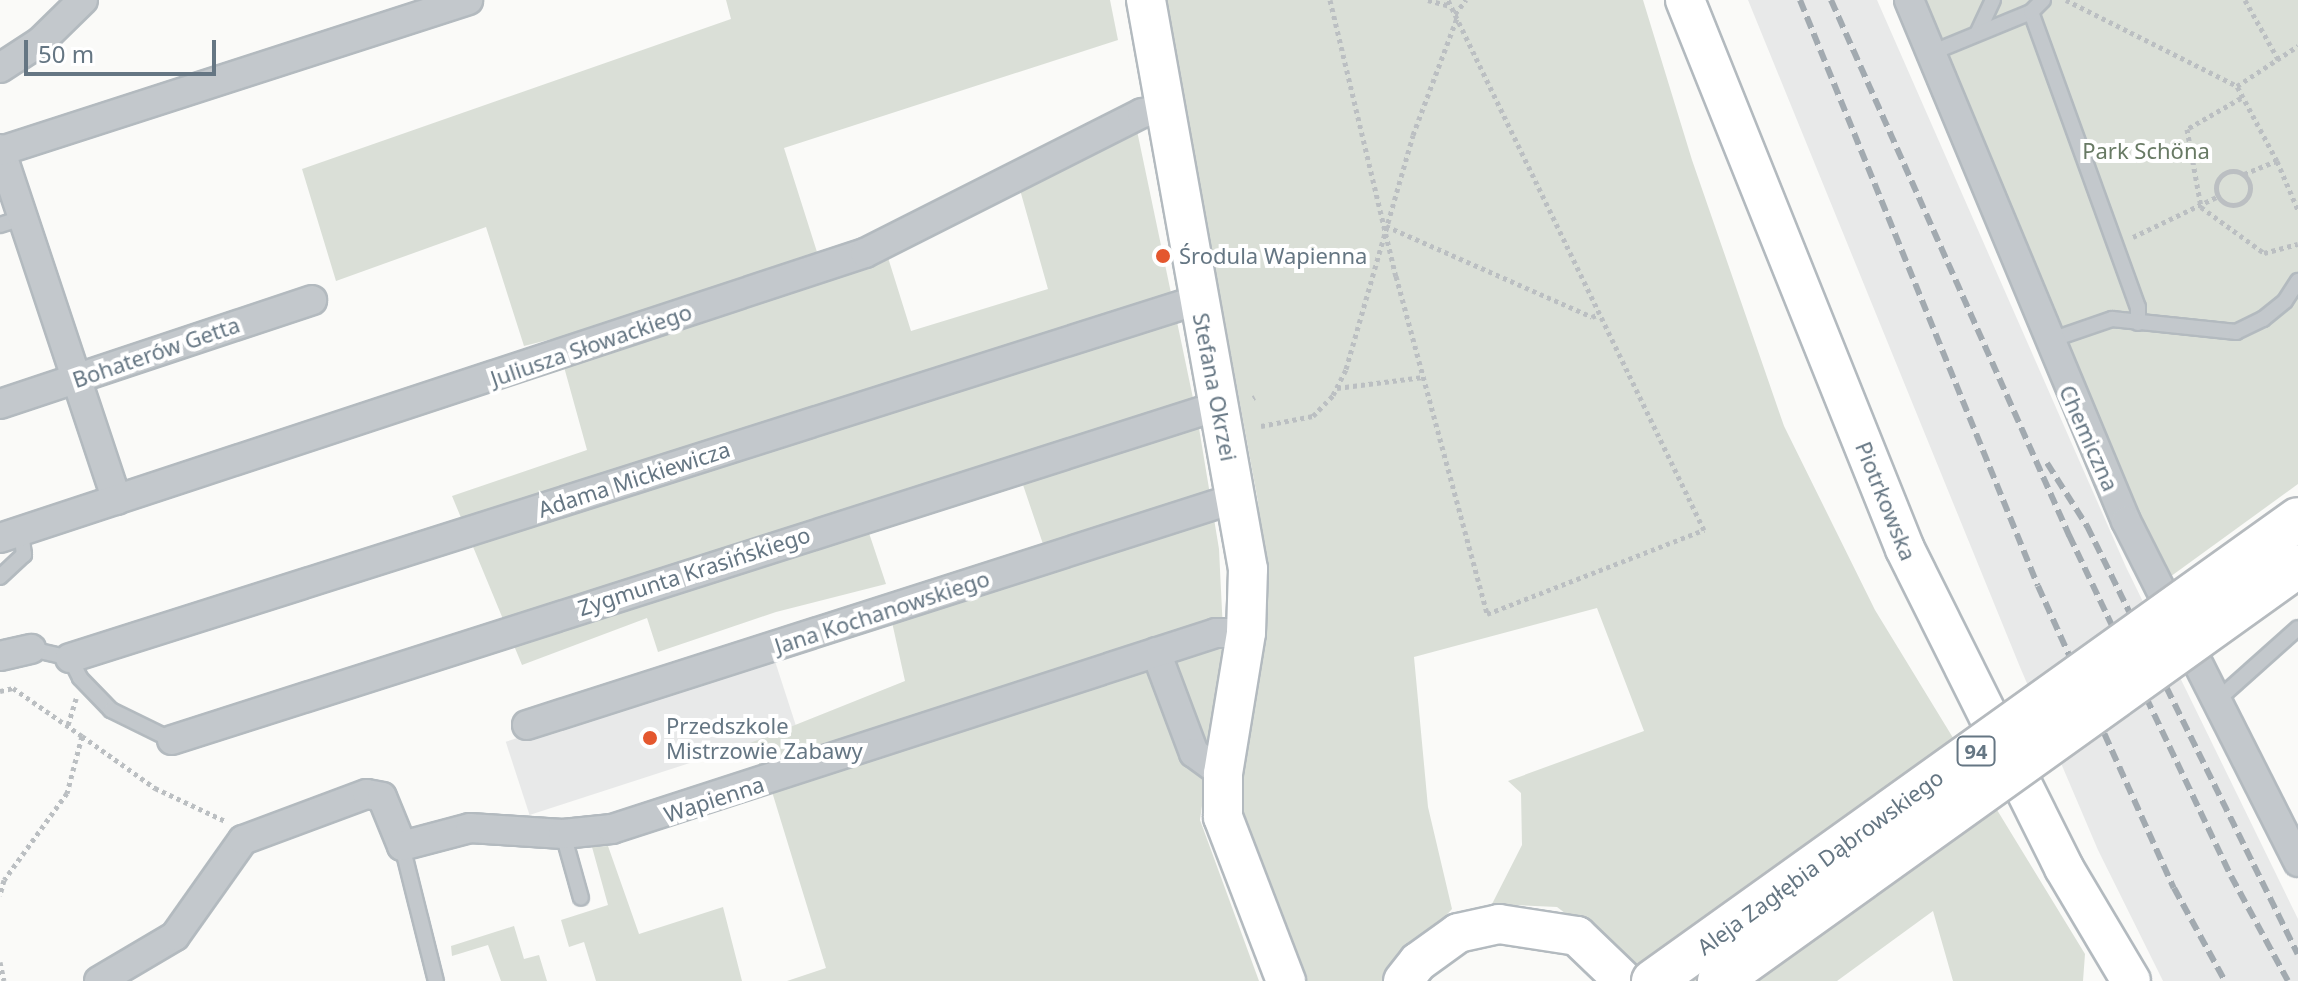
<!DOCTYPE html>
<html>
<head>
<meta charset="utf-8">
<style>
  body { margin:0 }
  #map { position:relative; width:2298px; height:981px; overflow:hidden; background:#fafaf8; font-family:"Noto Sans",sans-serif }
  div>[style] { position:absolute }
  .built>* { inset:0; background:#e8e9e9; transform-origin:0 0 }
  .green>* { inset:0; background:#dadfd7 }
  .path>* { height:5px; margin-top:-2.5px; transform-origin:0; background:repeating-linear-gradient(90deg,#bbbfc2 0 4px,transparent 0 8px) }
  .path>.ring { margin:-2.5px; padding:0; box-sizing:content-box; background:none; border:5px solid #bbbfc2; border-radius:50% }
  .roads { filter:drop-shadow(2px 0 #b3babf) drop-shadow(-2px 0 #b3babf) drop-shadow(0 2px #b3babf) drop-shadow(0 -2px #b3babf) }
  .lane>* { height:14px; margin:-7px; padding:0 7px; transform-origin:7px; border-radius:7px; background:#c3c8cc }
  .street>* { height:28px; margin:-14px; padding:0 14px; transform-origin:14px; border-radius:14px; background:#c3c8cc }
  .secondary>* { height:38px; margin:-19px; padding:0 19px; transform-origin:19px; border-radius:19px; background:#fff }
  .rail>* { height:6px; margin-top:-3px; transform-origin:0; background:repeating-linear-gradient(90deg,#a2aab0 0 12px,transparent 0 18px) }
  .bridges { filter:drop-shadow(2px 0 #b5babe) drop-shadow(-2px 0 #b5babe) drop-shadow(0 2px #b5babe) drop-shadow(0 -2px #b5babe) }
  .primary-bridge>* { height:42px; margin:-21px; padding:0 21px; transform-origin:21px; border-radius:21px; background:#fff }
  .dots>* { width:22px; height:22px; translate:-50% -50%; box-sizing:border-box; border:4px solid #fff; border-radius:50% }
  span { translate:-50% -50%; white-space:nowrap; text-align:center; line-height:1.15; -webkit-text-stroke:8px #fff; paint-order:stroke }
  .shield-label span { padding:2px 6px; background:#fff; border:2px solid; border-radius:6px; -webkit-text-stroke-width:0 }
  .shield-label { font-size:20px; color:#657683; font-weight:700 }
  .park-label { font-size:22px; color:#687a64 }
  .poi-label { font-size:22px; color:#657683 }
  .left { translate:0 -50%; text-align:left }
  .street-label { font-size:22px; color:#657683 }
  .scale { position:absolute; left:24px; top:40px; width:192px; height:36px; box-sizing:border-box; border:4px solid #657683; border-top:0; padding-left:10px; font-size:24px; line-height:28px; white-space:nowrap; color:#657683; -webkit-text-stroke:6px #fff; paint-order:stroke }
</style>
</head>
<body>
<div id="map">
  <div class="built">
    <i style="clip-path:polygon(1748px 0,1877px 0,2126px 567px,2298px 919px,2298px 981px,2163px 981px,2098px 850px,2020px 667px)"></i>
    <i style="left:773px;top:655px;width:77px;height:281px;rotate:72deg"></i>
  </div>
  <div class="green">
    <i style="clip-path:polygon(726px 0,1110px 0,1118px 40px,784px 148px,817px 252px,880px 232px,911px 331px,1048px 289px,1013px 165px,1131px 102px,1198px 422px,1219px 549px,1224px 652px,1200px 820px,1259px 981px,787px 981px,826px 968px,773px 795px,750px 743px,905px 681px,888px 604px,1045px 550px,1020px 476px,912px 510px,869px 533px,886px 584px,776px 612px,658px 652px,647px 618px,522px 665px,452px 496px,587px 450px,556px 338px,524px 346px,486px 227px,336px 281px,302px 169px,731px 19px)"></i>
    <i style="clip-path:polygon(1166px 0,1643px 0,1692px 160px,1784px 426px,1875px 610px,2085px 954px,2083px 981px,1953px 981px,1933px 911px,1837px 981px,1655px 981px,1557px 907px,1492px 904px,1522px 845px,1521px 793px,1508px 781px,1644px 731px,1597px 608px,1414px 657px,1428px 807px,1452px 909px,1385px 981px,1301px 981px,1236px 817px,1265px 633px,1258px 502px)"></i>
    <i style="clip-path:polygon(1924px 0,2298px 0,2298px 484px,2163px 582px)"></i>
    <i style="clip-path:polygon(608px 846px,639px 934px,723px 907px,742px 981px,596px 981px,584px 942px,569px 947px,561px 920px,608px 905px,592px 847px)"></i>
    <i style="clip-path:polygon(514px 926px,524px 959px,539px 955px,547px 981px,501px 981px,488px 945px,452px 956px,451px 946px)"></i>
  </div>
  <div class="path">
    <i style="left:1330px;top:0;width:284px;rotate:76.6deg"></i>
    <i style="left:1396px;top:276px;width:350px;rotate:74.9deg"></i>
    <i style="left:1487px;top:614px;width:233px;rotate:-21.2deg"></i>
    <i style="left:1704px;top:530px;width:589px;rotate:-115.78deg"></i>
    <i style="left:1428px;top:0;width:24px;rotate:15deg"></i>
    <i style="left:2066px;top:0;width:191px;rotate:26.7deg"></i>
    <i style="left:2245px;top:0;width:68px;rotate:60.8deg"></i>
    <i style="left:1455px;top:14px;width:18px;rotate:-52deg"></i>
    <i style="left:2241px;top:98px;width:62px;rotate:150.1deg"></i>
    <i style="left:2187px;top:129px;width:79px;rotate:79.8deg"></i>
    <i style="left:2201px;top:207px;width:78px;rotate:36.1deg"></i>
    <i style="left:2264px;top:253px;width:35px;rotate:-15deg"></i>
    <i style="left:2277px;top:161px;width:53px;rotate:66.8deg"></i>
    <i class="ring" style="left:2216px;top:171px;width:29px;height:29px"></i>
    <i style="left:2244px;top:174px;width:35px;rotate:-22deg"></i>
    <i style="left:2277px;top:161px;width:85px;rotate:-118.1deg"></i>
    <i style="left:2237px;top:86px;width:73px;rotate:-33.3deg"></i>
    <i style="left:1386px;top:226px;width:225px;rotate:23.8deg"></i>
    <i style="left:1592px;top:317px;width:8px;rotate:-23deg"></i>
    <i style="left:2133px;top:237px;width:95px;rotate:-25.5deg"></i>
    <i style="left:1337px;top:388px;width:87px;rotate:-7.3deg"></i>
    <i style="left:1253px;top:398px;width:2px;rotate:-27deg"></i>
    <i style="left:1261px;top:426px;width:53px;rotate:-10.9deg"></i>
    <i style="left:1313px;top:416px;width:29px;rotate:-46deg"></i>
    <i style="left:1333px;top:395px;width:29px;rotate:-63deg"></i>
    <i style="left:1346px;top:369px;width:243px;rotate:-74deg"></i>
    <i style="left:1413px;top:135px;width:125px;rotate:-69.4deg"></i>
    <i style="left:0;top:691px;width:13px;rotate:-13deg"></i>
    <i style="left:13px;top:688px;width:84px;rotate:34.8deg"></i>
    <i style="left:82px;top:736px;width:59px;rotate:104.7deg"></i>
    <i style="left:67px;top:793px;width:107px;rotate:125.9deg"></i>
    <i style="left:4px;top:880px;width:16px;rotate:105deg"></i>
    <i style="left:68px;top:725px;width:28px;rotate:-73deg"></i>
    <i style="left:82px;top:736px;width:90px;rotate:35.5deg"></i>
    <i style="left:155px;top:788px;width:77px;rotate:25.2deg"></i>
    <i style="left:0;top:962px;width:19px;rotate:78deg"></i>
  </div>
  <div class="roads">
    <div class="lane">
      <i style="left:2031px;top:12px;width:314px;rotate:70.1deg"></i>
      <i style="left:2138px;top:307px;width:16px;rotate:90deg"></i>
      <i style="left:1978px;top:32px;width:35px;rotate:-65deg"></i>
      <i style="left:1931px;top:53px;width:108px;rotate:-22.3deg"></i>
      <i style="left:2031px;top:12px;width:17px;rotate:-45deg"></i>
      <i style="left:0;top:225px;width:25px;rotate:-18deg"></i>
      <i style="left:2048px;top:341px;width:68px;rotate:-19deg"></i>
      <i style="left:2112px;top:319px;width:125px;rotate:6deg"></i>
      <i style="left:2236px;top:332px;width:30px;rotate:-26deg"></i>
      <i style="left:2263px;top:319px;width:28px;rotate:-39deg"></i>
      <i style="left:2285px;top:301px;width:24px;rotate:-57deg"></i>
      <i style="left:0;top:577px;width:33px;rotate:-43deg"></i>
      <i style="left:24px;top:555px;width:24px;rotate:-97deg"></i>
      <i style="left:31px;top:649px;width:40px;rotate:13deg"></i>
      <i style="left:70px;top:658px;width:22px;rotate:63deg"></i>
      <i style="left:80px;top:678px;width:45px;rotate:45.9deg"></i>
      <i style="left:111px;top:710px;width:68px;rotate:26.2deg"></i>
      <i style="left:2215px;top:702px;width:111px;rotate:-41.7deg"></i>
      <i style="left:563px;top:834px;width:66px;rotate:74.3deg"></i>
      <i style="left:402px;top:846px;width:139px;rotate:75.9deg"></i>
    </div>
    <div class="street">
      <i style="left:1909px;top:0;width:564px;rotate:67.39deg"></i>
      <i style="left:2126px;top:521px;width:382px;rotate:63.2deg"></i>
      <i style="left:0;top:68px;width:48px;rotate:-33deg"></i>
      <i style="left:40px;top:42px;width:60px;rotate:-44.3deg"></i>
      <i style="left:0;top:149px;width:370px;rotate:71.6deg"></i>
      <i style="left:1px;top:151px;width:491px;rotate:-17.9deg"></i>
      <i style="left:0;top:404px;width:329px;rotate:-18.4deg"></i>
      <i style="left:0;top:538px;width:911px;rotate:-18.24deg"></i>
      <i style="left:865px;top:253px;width:310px;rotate:-26.8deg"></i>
      <i style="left:1142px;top:113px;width:23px;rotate:-10deg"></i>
      <i style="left:1156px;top:652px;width:108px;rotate:69.4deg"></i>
      <i style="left:1194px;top:753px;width:36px;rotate:36deg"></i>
      <i style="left:0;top:656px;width:32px;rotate:-13deg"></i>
      <i style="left:70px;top:658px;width:1183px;rotate:-17.61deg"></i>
      <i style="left:527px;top:725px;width:744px;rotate:-17.75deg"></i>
      <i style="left:172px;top:740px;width:1098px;rotate:-17.71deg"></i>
      <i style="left:99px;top:981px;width:88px;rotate:-30.6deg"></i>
      <i style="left:175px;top:936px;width:118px;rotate:-54.7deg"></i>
      <i style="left:243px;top:840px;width:132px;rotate:-20.4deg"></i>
      <i style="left:367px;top:794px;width:15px;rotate:11deg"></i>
      <i style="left:382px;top:797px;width:53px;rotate:67.8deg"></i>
      <i style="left:402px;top:846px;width:70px;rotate:-14.8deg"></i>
      <i style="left:470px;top:828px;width:93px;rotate:3.7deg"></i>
      <i style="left:563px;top:834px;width:49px;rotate:-5.8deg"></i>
      <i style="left:612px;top:829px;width:635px;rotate:-17.98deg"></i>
      <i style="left:1216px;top:633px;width:30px"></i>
    </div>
    <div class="secondary">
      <i style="left:1146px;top:0;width:578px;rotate:79.84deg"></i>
      <i style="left:1248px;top:569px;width:64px;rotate:91.8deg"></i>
      <i style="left:1246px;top:633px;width:143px;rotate:99.3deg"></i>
      <i style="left:1223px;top:774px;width:43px;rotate:90deg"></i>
      <i style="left:1223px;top:817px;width:176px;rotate:69deg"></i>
      <i style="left:1685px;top:0;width:591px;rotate:68.16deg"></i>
      <i style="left:1905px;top:549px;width:356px;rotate:63.5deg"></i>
      <i style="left:2064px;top:868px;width:131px;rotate:59.3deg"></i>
      <i style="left:1403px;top:981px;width:24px;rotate:-52deg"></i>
      <i style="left:1418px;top:962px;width:49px;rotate:-35.9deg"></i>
      <i style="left:1458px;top:933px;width:42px;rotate:-12.4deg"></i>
      <i style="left:1499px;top:924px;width:79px;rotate:8.7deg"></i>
      <i style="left:1577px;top:936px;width:65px;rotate:43.8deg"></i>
    </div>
  </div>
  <div class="rail">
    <i style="left:1800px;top:0;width:632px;rotate:67.9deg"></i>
    <i style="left:2038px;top:586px;width:331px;rotate:65.8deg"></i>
    <i style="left:2174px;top:888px;width:106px;rotate:61.3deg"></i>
    <i style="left:1831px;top:0;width:586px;rotate:66.02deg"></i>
    <i style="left:2069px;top:535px;width:378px;rotate:64.6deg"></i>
    <i style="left:2231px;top:876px;width:119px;rotate:61.5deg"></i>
    <i style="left:2047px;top:463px;width:75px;rotate:57.6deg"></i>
    <i style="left:2087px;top:526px;width:477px;rotate:63.8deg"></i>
  </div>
  <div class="bridges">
    <div class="primary-bridge">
      <i style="left:1653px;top:981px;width:793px;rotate:-35.61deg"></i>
      <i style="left:1719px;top:981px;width:712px;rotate:-35.63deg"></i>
    </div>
  </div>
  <div class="dots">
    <i style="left:1163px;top:256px;background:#e4572e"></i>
    <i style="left:650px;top:738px;background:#e4572e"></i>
  </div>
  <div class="shield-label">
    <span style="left:1976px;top:751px">94</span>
  </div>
  <div class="park-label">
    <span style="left:2146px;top:151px">Park Schöna</span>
  </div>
  <div class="poi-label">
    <span class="left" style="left:1179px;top:256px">Środula Wapienna</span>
    <span class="left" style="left:666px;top:738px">Przedszkole<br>Mistrzowie Zabawy</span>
  </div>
  <div class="street-label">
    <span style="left:591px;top:345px;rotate:-19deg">Juliusza Słowackiego</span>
    <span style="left:156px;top:352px;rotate:-19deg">Bohaterów Getta</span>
    <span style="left:1215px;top:387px;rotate:79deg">Stefana Okrzei</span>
    <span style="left:2089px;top:438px;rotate:66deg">Chemiczna</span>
    <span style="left:634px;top:479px;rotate:-18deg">Adama Mickiewicza</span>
    <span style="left:1886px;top:501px;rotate:68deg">Piotrkowska</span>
    <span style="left:694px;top:571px;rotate:-18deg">Zygmunta Krasińskiego</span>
    <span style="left:882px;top:612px;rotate:-18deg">Jana Kochanowskiego</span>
    <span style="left:714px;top:799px;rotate:-18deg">Wapienna</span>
    <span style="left:1820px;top:862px;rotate:-36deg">Aleja Zagłębia Dąbrowskiego</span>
  </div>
  <div class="scale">50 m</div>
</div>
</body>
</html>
